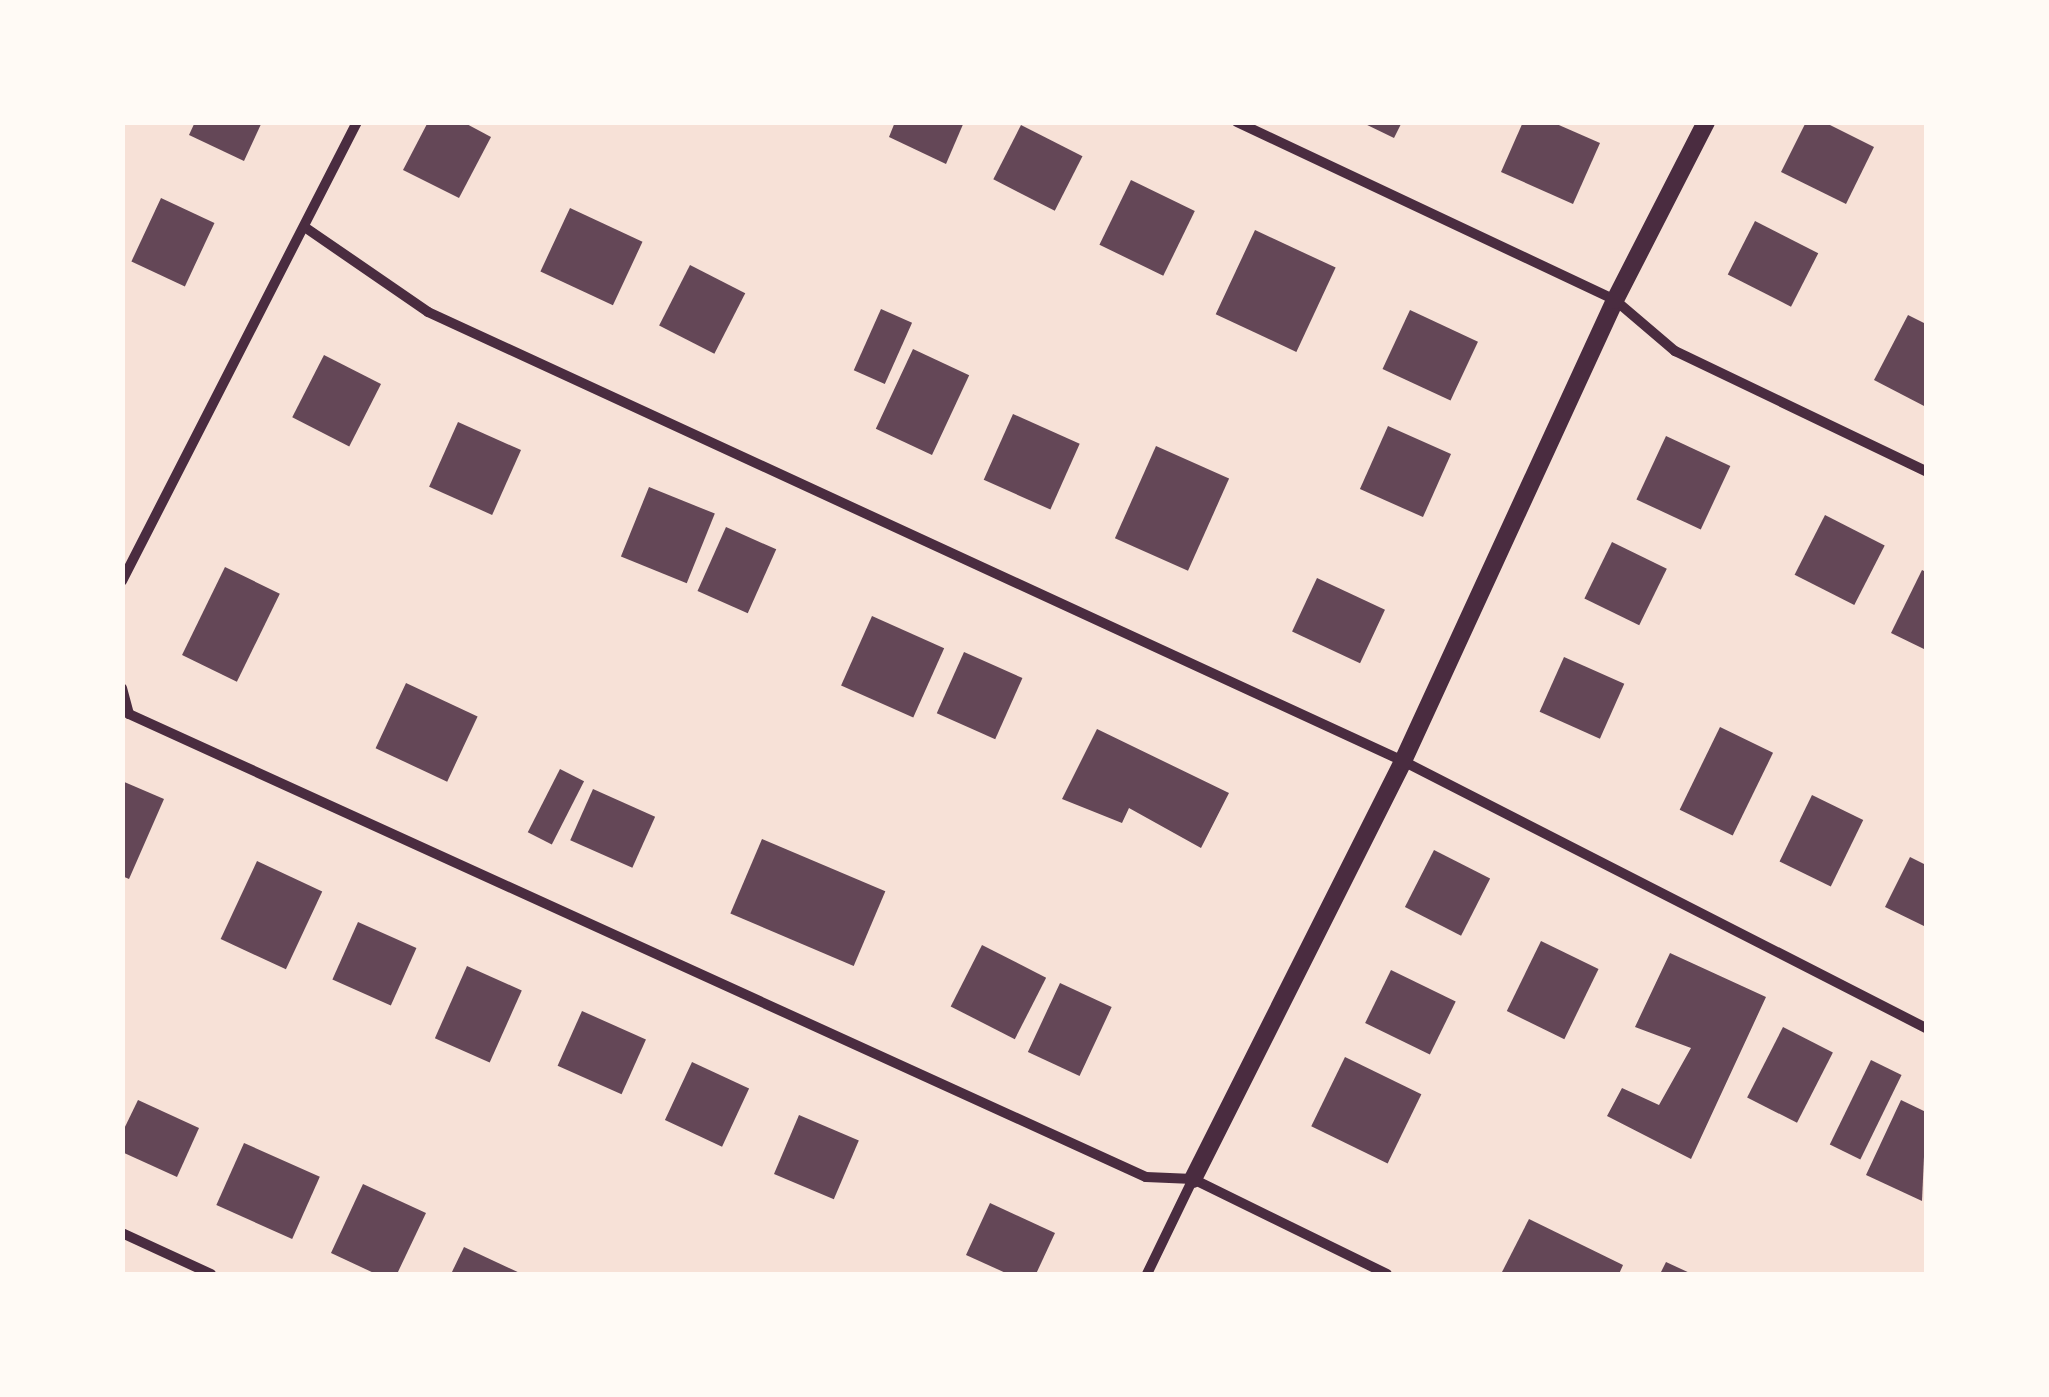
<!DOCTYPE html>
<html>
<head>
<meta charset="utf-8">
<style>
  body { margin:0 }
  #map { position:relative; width:2049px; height:1397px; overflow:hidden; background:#f7e1d7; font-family:Manrope,sans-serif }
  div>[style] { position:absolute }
  .building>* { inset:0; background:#644757; transform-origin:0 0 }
  .minor>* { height:10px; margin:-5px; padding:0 5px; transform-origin:5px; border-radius:5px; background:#4a2c40 }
  .tertiary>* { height:18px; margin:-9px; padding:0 9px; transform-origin:9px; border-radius:9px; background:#4a2c40 }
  span { translate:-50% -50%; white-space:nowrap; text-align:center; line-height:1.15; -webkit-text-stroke:8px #fffaf5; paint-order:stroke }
  .frame { position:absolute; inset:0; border:125px solid #fffaf5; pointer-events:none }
</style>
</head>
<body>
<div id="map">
  <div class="building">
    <i style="clip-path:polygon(195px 122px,262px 122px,244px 161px,189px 135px)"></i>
    <i style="clip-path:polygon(428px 122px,463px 122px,491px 137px,459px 198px,403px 170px)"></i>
    <i style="clip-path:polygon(895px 122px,964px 122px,946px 164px,889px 137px)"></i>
    <i style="clip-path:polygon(1361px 122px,1402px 122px,1394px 138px)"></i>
    <i style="clip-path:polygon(1523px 122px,1552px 122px,1600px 143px,1573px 204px,1501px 172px)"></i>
    <i style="clip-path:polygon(1806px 122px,1824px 122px,1874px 147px,1846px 204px,1781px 172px)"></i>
    <i style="left:1021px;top:125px;width:69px;height:61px;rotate:27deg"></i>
    <i style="left:1131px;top:180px;width:71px;height:72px;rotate:26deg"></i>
    <i style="left:161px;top:198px;width:59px;height:70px;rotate:25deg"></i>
    <i style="left:570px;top:208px;width:80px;height:70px;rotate:25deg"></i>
    <i style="left:1755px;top:221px;width:71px;height:60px;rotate:27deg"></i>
    <i style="left:1255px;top:230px;width:89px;height:93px;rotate:25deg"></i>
    <i style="left:690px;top:265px;width:62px;height:68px;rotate:27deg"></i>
    <i style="left:881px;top:309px;width:34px;height:67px;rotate:24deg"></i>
    <i style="left:1410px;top:310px;width:75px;height:65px;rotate:25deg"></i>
    <i style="clip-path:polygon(1908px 315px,1926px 324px,1926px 407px,1874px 380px)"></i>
    <i style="left:913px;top:349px;width:62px;height:88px;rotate:25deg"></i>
    <i style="left:324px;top:355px;width:64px;height:70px;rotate:27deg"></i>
    <i style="left:1013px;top:414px;width:73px;height:72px;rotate:24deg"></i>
    <i style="left:458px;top:422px;width:69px;height:71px;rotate:24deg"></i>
    <i style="left:1388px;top:426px;width:69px;height:69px;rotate:24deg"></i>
    <i style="left:1666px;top:436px;width:71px;height:70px;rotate:25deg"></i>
    <i style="left:1156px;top:446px;width:80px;height:101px;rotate:24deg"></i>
    <i style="left:649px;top:487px;width:71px;height:75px;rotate:22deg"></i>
    <i style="left:1825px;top:515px;width:67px;height:67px;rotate:27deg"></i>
    <i style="left:726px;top:527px;width:55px;height:70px;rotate:24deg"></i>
    <i style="left:1612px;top:542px;width:61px;height:63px;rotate:26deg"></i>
    <i style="left:225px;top:567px;width:61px;height:98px;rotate:26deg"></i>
    <i style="clip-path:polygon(1922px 570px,1926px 572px,1926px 650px,1891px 633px)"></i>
    <i style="left:1317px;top:578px;width:75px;height:59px;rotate:25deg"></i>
    <i style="left:872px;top:616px;width:79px;height:76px;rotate:24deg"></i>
    <i style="left:964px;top:652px;width:64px;height:67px;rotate:24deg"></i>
    <i style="left:1564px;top:657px;width:66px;height:60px;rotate:24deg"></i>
    <i style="left:406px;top:683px;width:79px;height:72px;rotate:25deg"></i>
    <i style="left:1720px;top:727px;width:59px;height:92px;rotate:26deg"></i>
    <i style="clip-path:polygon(1097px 729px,1229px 793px,1201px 848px,1129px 808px,1122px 823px,1062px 799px)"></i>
    <i style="left:560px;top:769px;width:27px;height:71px;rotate:27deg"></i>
    <i style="clip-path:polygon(122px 781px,164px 799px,129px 879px,122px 876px)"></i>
    <i style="left:593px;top:789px;width:68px;height:56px;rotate:24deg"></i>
    <i style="left:1812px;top:795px;width:57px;height:74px;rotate:26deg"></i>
    <i style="left:762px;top:839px;width:134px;height:81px;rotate:23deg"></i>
    <i style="left:1434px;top:850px;width:63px;height:64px;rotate:27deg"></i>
    <i style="clip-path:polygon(1910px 857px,1926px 865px,1926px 927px,1885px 907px)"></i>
    <i style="left:257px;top:861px;width:72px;height:86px;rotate:25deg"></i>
    <i style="left:358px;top:922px;width:64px;height:63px;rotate:24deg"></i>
    <i style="left:1541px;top:941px;width:64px;height:78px;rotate:26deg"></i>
    <i style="left:982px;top:945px;width:72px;height:69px;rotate:27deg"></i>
    <i style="clip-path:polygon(1670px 953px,1766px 997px,1691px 1159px,1607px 1116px,1622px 1088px,1659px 1105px,1691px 1048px,1635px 1027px)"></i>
    <i style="left:467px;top:966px;width:60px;height:79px;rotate:24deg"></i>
    <i style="left:1391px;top:970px;width:72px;height:59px;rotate:26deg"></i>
    <i style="left:1060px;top:983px;width:57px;height:76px;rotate:25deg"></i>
    <i style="left:582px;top:1011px;width:70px;height:60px;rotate:24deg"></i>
    <i style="left:1783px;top:1027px;width:56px;height:79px;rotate:27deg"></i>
    <i style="left:1345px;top:1057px;width:85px;height:77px;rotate:26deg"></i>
    <i style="left:1871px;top:1060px;width:34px;height:94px;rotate:26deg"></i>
    <i style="left:692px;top:1062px;width:63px;height:64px;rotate:25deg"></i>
    <i style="clip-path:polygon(138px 1100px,199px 1128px,177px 1177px,122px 1152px,122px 1133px)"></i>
    <i style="clip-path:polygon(1901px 1100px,1926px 1112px,1922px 1201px,1866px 1175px)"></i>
    <i style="left:799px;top:1115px;width:65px;height:64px;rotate:23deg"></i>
    <i style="left:244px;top:1143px;width:83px;height:68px;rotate:24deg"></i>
    <i style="clip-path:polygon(363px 1184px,426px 1213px,397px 1274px,376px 1274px,331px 1253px)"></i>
    <i style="clip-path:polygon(990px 1203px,1055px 1233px,1036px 1274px,1008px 1274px,966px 1255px)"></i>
    <i style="clip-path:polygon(1529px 1219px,1623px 1265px,1619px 1274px,1501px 1274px)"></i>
    <i style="clip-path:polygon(464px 1247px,522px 1274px,451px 1274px)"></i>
    <i style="clip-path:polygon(1666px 1262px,1692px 1274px,1660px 1274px)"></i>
  </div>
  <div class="minor">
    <i style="left:1237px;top:122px;width:418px;rotate:25.2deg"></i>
    <i style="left:1615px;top:300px;width:79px;rotate:40.4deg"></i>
    <i style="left:1675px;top:351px;width:278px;rotate:25.6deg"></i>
    <i style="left:306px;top:228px;width:148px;rotate:34.5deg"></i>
    <i style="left:428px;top:312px;width:1073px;rotate:24.73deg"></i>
    <i style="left:1403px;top:761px;width:587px;rotate:27.05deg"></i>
    <i style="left:122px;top:581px;width:516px;rotate:-62.89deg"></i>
    <i style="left:122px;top:688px;width:27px;rotate:75deg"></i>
    <i style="left:129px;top:714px;width:1117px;rotate:24.48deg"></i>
    <i style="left:1146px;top:1177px;width:47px;rotate:2.4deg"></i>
    <i style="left:1193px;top:1179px;width:216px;rotate:26.1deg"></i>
    <i style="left:122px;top:1233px;width:98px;rotate:24.7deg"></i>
    <i style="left:1147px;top:1274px;width:106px;rotate:-64.2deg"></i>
  </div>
  <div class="tertiary">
    <i style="left:1193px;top:1179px;width:468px;rotate:-63.3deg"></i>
    <i style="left:1403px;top:761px;width:507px;rotate:-65.3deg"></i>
    <i style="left:1615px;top:300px;width:200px;rotate:-62.9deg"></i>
  </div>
  <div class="frame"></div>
</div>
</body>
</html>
